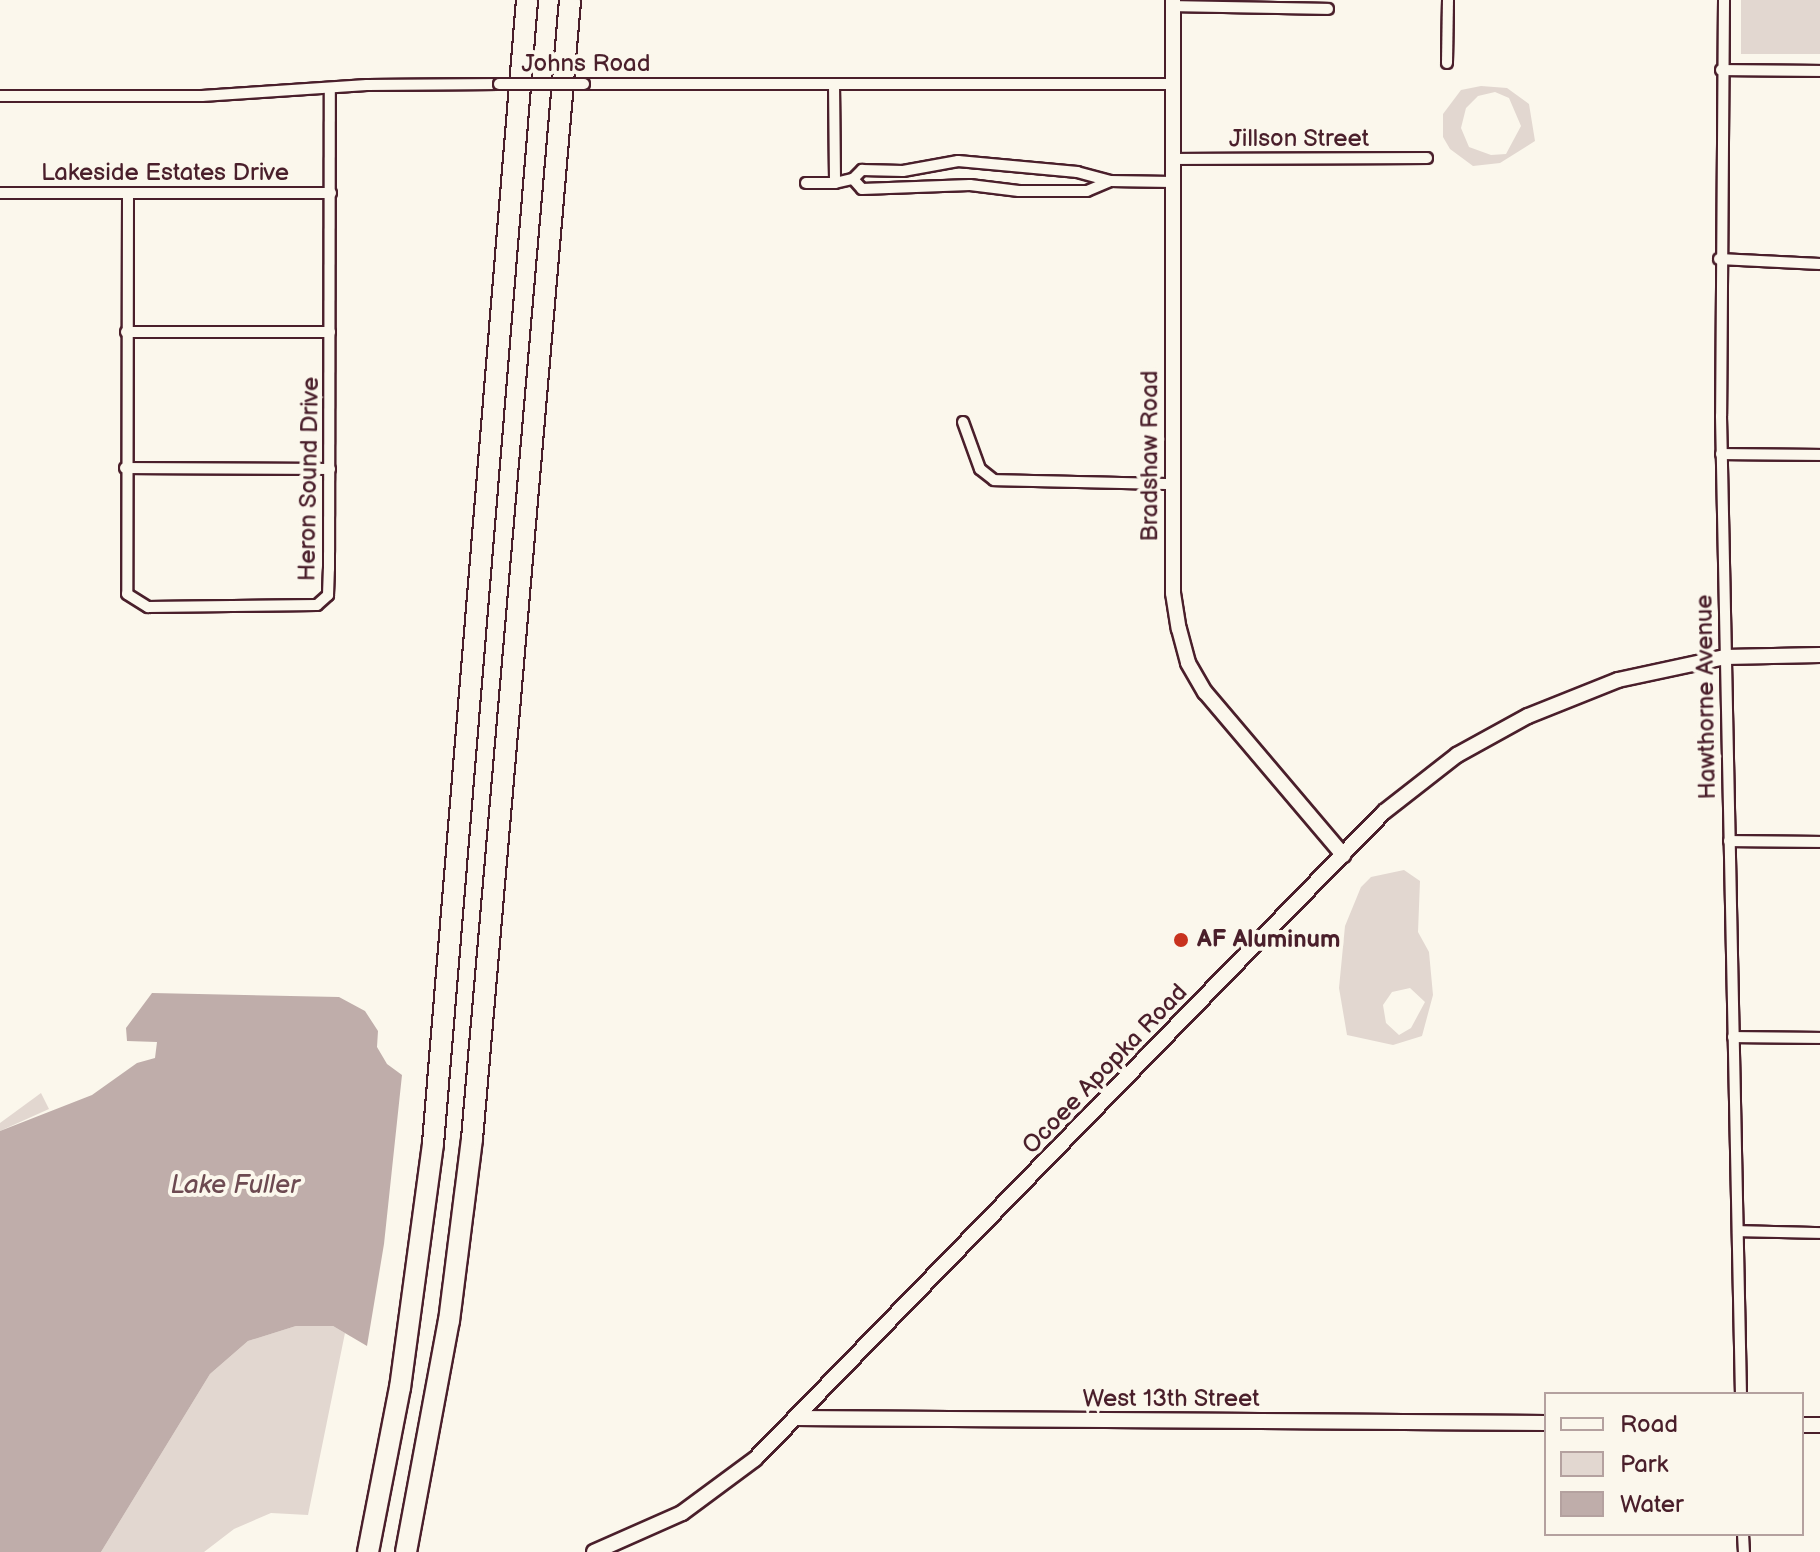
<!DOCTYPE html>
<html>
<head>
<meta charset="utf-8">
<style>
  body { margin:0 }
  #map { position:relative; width:1820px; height:1552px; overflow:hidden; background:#fbf7ec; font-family:"Balsamiq Sans",sans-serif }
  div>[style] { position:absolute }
  .green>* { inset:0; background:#e2d7d0; transform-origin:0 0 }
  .water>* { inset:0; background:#bfadaa }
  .roads { filter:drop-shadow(2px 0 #4a1f2b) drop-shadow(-2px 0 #4a1f2b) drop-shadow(0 2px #4a1f2b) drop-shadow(0 -2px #4a1f2b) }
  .minor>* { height:10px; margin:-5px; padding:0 5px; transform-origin:5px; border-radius:5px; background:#fbf7ec }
  .tertiary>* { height:14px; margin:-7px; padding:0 7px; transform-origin:7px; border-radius:7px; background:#fbf7ec }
  .secondary>* { height:14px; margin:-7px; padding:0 7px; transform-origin:7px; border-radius:7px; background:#fbf7ec }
  .motorway>* { height:20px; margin:-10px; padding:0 10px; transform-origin:10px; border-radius:10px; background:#fbf7ec }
  .bridges { filter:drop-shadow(2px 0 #4a1f2b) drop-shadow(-2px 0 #4a1f2b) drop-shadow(0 2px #4a1f2b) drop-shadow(0 -2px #4a1f2b) }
  .minor-bridge>* { height:10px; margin:-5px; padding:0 5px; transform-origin:5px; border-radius:5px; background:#fbf7ec }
  .dots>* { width:22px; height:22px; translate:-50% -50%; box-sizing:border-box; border:4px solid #fbf7ec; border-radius:50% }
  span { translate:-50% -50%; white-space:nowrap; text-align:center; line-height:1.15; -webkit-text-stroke:8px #fbf7ec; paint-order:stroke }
  .street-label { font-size:24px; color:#4a1f2b }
  .poi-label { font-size:24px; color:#4a1f2b; font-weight:700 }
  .left { translate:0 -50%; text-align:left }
  .water-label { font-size:26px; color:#6d4a51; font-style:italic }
  .legend { position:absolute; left:1544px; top:1392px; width:260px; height:144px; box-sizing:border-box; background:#fbf7ec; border:2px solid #b4a19f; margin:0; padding:10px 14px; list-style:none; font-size:24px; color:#4a1f2b }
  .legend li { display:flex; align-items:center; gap:16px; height:40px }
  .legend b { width:40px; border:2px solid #b4a19f }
</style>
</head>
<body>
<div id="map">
  <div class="green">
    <i style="left:1741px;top:0;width:79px;height:54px"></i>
    <i style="clip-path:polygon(evenodd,1481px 86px,1507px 88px,1529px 104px,1535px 141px,1500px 163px,1473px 166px,1450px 149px,1443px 137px,1443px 114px,1461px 90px,1481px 86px,1495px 92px,1509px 98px,1521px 126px,1506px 154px,1491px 155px,1469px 147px,1461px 128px,1466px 108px,1478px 96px,1495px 92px)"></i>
    <i style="clip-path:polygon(evenodd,1404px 870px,1420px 881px,1418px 932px,1429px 952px,1433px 995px,1422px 1036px,1393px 1045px,1347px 1035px,1339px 988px,1345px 926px,1361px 887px,1371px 877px,1404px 870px,1410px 988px,1425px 1002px,1411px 1028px,1399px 1035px,1386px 1023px,1383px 1005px,1392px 992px,1410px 988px)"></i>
    <i style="clip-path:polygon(41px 1093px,49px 1109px,0 1131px,0 1123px)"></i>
    <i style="clip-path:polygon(296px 1326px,333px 1326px,345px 1333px,308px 1515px,271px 1513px,234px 1529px,204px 1552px,101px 1552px,210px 1374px,248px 1341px)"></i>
  </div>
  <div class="water">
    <i style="clip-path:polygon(152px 993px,339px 997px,365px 1011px,378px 1031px,377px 1047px,387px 1064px,402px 1075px,384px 1244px,367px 1346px,333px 1326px,296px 1326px,248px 1341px,210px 1374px,101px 1552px,0 1552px,0 1131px,92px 1095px,137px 1063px,155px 1058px,157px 1042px,127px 1041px,126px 1028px)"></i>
  </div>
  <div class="roads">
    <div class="minor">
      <i style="left:1724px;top:0;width:416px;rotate:90.4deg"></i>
      <i style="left:1721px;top:416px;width:978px;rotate:88.83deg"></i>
      <i style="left:1173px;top:6px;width:155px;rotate:1.1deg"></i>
      <i style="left:1447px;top:63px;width:63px;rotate:-89.1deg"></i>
      <i style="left:1721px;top:70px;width:99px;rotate:0.6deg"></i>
      <i style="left:584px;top:84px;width:588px"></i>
      <i style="left:834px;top:84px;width:99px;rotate:89.4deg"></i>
      <i style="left:0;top:96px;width:202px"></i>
      <i style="left:202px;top:96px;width:165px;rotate:-3.8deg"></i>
      <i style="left:367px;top:85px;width:132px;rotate:-0.4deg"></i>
      <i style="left:1172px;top:159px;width:255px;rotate:-0.2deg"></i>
      <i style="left:853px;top:179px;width:13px;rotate:48deg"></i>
      <i style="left:862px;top:189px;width:108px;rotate:-2.1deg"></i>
      <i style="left:970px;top:185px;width:49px;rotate:7deg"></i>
      <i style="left:1019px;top:191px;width:68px"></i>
      <i style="left:1087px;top:191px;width:25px;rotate:-23deg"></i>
      <i style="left:806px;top:183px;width:29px"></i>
      <i style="left:835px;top:183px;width:18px;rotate:-13deg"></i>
      <i style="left:853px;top:179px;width:13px;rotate:-45deg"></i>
      <i style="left:862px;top:170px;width:41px;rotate:1.4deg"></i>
      <i style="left:903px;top:171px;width:56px;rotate:-10.3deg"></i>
      <i style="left:958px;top:161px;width:120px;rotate:5.3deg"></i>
      <i style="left:1077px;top:172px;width:34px;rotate:15deg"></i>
      <i style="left:1110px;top:181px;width:62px;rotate:0.9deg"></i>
      <i style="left:0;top:193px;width:331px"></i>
      <i style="left:128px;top:193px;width:401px;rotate:90.1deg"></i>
      <i style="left:127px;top:594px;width:25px;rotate:32deg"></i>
      <i style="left:148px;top:607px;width:169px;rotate:-0.7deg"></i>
      <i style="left:317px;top:605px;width:15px;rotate:-42deg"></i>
      <i style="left:328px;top:595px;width:26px;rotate:-88deg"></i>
      <i style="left:329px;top:569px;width:481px;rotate:-89.9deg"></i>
      <i style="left:1719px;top:259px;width:101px;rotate:2.8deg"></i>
      <i style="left:126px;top:332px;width:204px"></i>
      <i style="left:963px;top:422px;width:50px;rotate:70.1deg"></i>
      <i style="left:980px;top:469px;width:18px;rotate:38deg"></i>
      <i style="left:994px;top:480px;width:178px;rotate:1.3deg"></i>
      <i style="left:1721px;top:454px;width:99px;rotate:0.6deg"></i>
      <i style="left:125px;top:468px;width:205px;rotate:0.3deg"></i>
      <i style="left:1729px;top:841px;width:91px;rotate:0.6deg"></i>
      <i style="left:1733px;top:1037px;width:87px;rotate:0.7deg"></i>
      <i style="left:1738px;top:1231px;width:82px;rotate:1.4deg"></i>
      <i style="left:1743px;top:1534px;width:18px;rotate:87deg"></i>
    </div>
    <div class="tertiary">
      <i style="left:1173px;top:0;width:593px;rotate:90deg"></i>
      <i style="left:1173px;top:593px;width:36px;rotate:81deg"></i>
      <i style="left:1179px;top:629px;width:35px;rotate:75deg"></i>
      <i style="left:1188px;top:663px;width:34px;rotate:60deg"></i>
      <i style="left:1205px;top:692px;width:214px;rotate:49.7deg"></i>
      <i style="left:795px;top:1418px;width:751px;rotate:0.38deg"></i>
      <i style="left:1802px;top:1425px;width:18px"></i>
    </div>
    <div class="secondary">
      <i style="left:594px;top:1552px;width:96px;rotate:-23.9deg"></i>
      <i style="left:682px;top:1513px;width:91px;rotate:-36.5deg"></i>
      <i style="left:755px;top:1459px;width:902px;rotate:-45.81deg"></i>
      <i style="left:1384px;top:812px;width:93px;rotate:-38deg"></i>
      <i style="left:1457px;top:755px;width:81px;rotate:-28.8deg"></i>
      <i style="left:1528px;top:716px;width:97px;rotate:-21.8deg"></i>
      <i style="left:1618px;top:680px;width:109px;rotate:-12.1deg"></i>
      <i style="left:1725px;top:657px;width:95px;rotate:-1.2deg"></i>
    </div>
    <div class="motorway">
      <i style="left:368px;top:1552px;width:167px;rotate:-79deg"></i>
      <i style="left:400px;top:1388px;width:246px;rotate:-82.3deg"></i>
      <i style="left:433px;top:1144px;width:1148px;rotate:-85.3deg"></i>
      <i style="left:406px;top:1552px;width:235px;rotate:-79.5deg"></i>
      <i style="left:449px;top:1321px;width:183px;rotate:-82.8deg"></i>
      <i style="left:472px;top:1139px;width:1143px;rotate:-85.08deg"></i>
    </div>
  </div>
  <div class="bridges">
    <div class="minor-bridge">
      <i style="left:499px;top:84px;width:85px"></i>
    </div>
  </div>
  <div class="dots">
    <i style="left:1181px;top:940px;background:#c8321e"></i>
  </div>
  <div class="street-label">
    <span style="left:586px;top:64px">Johns Road</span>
    <span style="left:1299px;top:139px">Jillson Street</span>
    <span style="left:165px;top:173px">Lakeside Estates Drive</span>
    <span style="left:1150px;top:456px;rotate:-90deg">Bradshaw Road</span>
    <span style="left:309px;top:479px;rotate:-89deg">Heron Sound Drive</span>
    <span style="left:1706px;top:697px;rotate:-91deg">Hawthorne Avenue</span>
    <span style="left:1105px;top:1069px;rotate:-46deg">Ocoee Apopka Road</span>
    <span style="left:1171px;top:1399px">West 13th Street</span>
  </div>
  <div class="poi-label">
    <span class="left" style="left:1197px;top:940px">AF Aluminum</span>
  </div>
  <div class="water-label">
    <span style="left:235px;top:1186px">Lake Fuller</span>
  </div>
  <ul class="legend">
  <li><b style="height:10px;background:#fbf7ec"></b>Road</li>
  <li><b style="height:22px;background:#e2d7d0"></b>Park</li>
  <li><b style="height:22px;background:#bfadaa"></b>Water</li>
  </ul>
</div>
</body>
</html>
